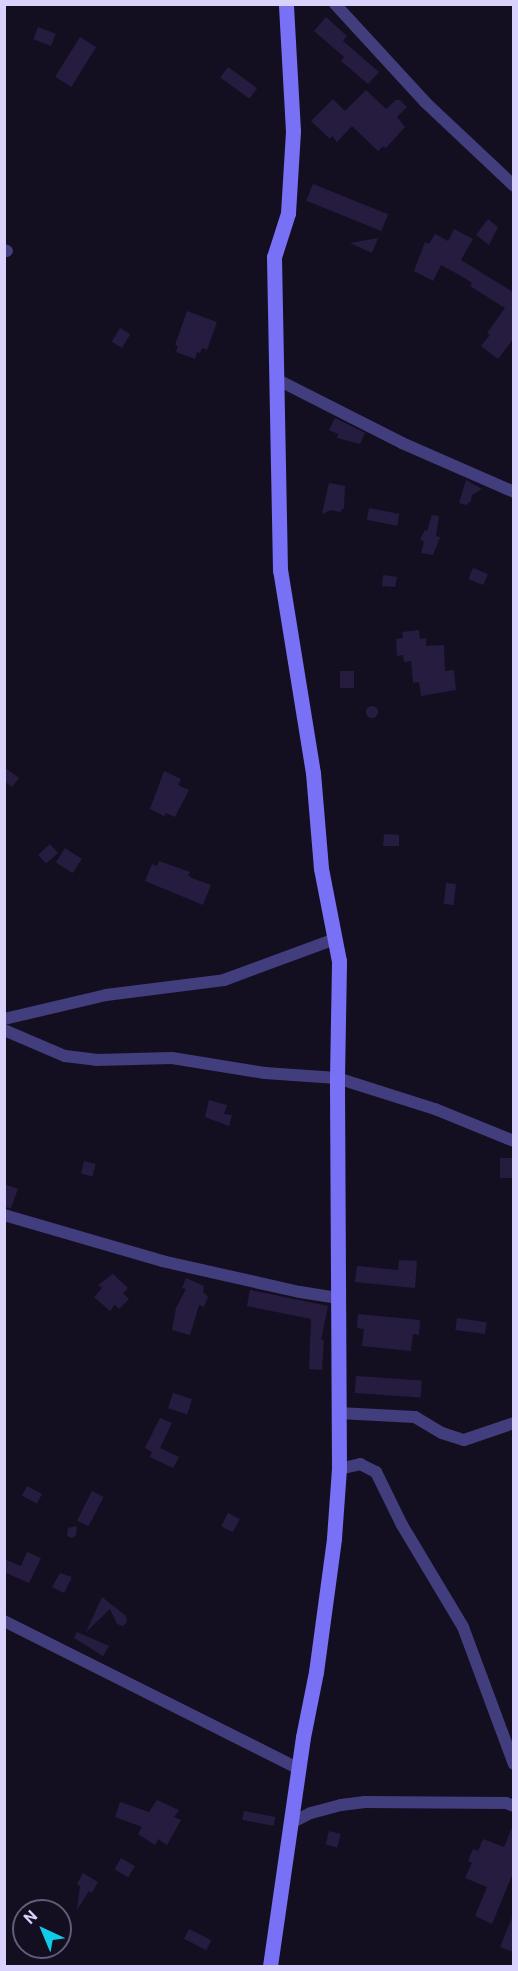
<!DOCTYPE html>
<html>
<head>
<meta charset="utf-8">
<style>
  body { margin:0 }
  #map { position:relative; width:518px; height:1971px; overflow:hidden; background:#130f21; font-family:Roboto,sans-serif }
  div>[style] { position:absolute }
  .building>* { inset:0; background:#251c40; transform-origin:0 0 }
  .round { border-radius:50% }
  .street>* { height:12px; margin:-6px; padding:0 6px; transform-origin:6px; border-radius:6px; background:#423d7c }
  .secondary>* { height:15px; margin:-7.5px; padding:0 7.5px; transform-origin:7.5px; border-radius:7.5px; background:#7870f5 }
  span { translate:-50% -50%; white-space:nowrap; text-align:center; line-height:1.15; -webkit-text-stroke:4.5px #130f21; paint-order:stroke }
  .frame { position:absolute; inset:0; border:6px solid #d8d2fc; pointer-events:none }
  .north { position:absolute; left:12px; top:1899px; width:60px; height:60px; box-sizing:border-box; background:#130f21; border:2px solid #625d79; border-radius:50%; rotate:316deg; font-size:16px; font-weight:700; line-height:24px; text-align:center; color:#d8d2fc }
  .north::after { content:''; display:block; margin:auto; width:21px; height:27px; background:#11cbe9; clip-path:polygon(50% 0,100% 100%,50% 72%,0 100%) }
</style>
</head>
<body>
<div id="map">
  <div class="building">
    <i style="clip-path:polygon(326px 17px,347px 36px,343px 41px,379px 72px,368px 84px,341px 61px,344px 57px,314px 31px)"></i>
    <i style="left:38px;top:27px;width:19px;height:13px;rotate:21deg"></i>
    <i style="left:80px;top:37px;width:19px;height:47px;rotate:32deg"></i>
    <i style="left:228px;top:67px;width:36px;height:13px;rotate:36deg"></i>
    <i style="clip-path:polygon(366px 90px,386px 109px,396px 100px,400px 100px,407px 107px,397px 117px,405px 127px,386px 148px,383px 146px,378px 151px,352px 126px,337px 142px,332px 136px,330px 139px,311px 121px,333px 99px,345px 111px)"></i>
    <i style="left:313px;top:184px;width:81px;height:18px;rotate:22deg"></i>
    <i style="clip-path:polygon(488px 219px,498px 227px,489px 245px,476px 235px)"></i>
    <i style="clip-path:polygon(454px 229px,473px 239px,461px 260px,513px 292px,513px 339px,498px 359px,481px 346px,490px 335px,487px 333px,505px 308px,470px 286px,472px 283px,465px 278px,441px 265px,433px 281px,414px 271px,425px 242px,429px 244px,435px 234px,448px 241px)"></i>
    <i style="clip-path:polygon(378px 238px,372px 253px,350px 243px)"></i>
    <i style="clip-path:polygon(187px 311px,217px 322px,207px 350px,202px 348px,200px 353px,197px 352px,195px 359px,176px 352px,178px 346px,175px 345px)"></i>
    <i style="left:120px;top:328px;width:12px;height:16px;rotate:31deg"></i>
    <i style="clip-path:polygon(335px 418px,365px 433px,360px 444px,337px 438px,338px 434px,329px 430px)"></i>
    <i style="clip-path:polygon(466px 480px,482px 489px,472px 495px,471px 501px,466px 505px,459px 503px)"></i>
    <i style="clip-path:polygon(329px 483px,345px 486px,344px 508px,340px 512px,331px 510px,322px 514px)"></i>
    <i style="left:369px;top:508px;width:31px;height:12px;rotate:11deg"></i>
    <i style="clip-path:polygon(432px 515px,439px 516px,436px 536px,440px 537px,433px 555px,421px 553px,424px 542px,420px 539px,425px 530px,427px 531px)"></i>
    <i style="left:473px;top:568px;width:16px;height:12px;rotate:22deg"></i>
    <i style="clip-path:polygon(383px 575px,397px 577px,395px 587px,382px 586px)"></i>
    <i style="clip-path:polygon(419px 630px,420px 639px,426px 638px,426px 646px,444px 645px,445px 671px,454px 670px,456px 690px,421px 696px,419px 682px,413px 683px,411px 661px,404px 662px,403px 655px,397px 656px,396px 639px,403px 638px,402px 632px)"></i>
    <i style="left:340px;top:671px;width:14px;height:17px"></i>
    <i class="round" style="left:366px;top:706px;width:12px;height:12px"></i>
    <i style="clip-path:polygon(4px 767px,19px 778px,12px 787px,4px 781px)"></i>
    <i style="clip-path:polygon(164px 771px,181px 779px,178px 785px,189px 790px,175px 817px,166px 813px,164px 816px,150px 809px)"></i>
    <i style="clip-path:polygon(384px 834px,399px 835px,399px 846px,383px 846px)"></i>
    <i style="left:50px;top:844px;width:12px;height:16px;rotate:48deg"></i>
    <i style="left:65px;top:848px;width:20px;height:17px;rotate:33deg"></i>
    <i style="clip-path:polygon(159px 861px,190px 872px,188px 875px,192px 878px,211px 885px,203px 905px,145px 881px,152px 864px,157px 866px)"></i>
    <i style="left:446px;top:883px;width:10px;height:21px;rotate:6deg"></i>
    <i style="clip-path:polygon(209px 1100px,227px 1105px,224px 1114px,232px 1115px,229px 1126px,205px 1117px)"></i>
    <i style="left:513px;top:1158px;width:20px;height:13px;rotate:90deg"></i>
    <i style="left:84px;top:1161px;width:12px;height:13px;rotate:14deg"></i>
    <i style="clip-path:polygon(4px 1184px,18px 1189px,11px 1208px,4px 1207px)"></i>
    <i style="clip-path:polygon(399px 1260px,417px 1261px,415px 1288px,355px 1282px,357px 1266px,398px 1270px)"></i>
    <i style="clip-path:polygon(113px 1274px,128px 1288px,123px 1293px,129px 1299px,119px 1309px,115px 1305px,110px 1311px,94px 1297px,102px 1288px,98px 1285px)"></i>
    <i style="clip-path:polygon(186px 1278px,204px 1286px,203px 1292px,208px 1297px,204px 1307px,199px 1305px,190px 1335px,172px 1330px,176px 1308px,186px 1289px,182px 1288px)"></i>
    <i style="clip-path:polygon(250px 1290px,328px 1306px,321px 1340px,324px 1340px,322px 1370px,309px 1369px,311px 1319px,247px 1306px)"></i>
    <i style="clip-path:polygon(358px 1314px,420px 1320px,419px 1335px,413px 1334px,411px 1351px,362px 1346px,364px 1329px,357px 1328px)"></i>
    <i style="left:457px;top:1318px;width:30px;height:12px;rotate:8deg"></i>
    <i style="left:356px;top:1376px;width:66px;height:17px;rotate:4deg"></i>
    <i style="left:173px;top:1393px;width:20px;height:16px;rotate:18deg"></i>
    <i style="clip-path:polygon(160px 1418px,172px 1423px,160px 1448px,179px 1457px,173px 1468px,150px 1457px,152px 1452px,145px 1448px)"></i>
    <i style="left:27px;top:1486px;width:17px;height:11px;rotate:28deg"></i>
    <i style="left:92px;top:1491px;width:13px;height:33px;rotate:27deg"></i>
    <i style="left:228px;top:1513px;width:13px;height:15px;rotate:27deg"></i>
    <i style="clip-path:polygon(77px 1526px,76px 1535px,72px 1538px,67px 1536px,68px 1528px)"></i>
    <i style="clip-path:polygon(27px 1552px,41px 1558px,29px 1583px,4px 1572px,4px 1559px,21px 1566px)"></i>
    <i style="clip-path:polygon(60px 1573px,72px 1577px,64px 1593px,52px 1587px)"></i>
    <i style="clip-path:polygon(102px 1597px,126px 1616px,127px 1622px,123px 1626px,117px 1624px,110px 1609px,86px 1632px)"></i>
    <i style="clip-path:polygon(77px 1632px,109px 1646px,103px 1656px,74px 1638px)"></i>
    <i style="clip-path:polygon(157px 1800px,179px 1810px,174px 1817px,181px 1820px,167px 1845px,158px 1839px,155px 1845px,138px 1834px,142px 1827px,115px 1817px,120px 1802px,149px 1812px)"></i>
    <i style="left:244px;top:1811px;width:32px;height:9px;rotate:11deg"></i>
    <i style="clip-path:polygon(513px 1825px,513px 1873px,492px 1924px,475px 1916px,487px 1887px,465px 1878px,472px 1863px,468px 1861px,473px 1849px,478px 1851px,483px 1839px,504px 1847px)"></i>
    <i style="left:329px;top:1831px;width:12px;height:14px;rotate:14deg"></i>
    <i style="left:121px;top:1858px;width:16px;height:13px;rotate:30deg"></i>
    <i style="clip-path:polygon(83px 1873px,98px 1882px,92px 1893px,89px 1891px,77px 1910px,80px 1886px,77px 1884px)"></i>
    <i style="clip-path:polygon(513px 1915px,513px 1952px,500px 1947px)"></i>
    <i style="left:189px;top:1929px;width:25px;height:11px;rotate:27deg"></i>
  </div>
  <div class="street">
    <i style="left:335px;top:4px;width:133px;rotate:47.4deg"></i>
    <i style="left:425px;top:102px;width:122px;rotate:43.3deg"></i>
    <i style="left:4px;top:250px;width:3px;rotate:18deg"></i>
    <i style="left:278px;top:380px;width:139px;rotate:26.9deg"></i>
    <i style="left:402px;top:443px;width:122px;rotate:23.6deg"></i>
    <i style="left:4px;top:1019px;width:105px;rotate:-13.2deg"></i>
    <i style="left:106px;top:995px;width:119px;rotate:-7.2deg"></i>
    <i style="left:224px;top:980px;width:118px;rotate:-20.3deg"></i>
    <i style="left:4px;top:1030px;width:66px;rotate:23.1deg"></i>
    <i style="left:65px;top:1056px;width:31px;rotate:7deg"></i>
    <i style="left:96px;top:1060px;width:76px;rotate:-1.5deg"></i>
    <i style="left:172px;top:1058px;width:94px;rotate:9.2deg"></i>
    <i style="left:265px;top:1073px;width:72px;rotate:4deg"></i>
    <i style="left:337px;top:1078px;width:103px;rotate:17.6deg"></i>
    <i style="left:435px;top:1109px;width:85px;rotate:22.1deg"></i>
    <i style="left:4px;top:1215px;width:165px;rotate:16.2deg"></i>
    <i style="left:162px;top:1261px;width:141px;rotate:12.7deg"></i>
    <i style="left:300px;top:1292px;width:39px;rotate:9deg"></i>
    <i style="left:338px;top:1413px;width:77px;rotate:3deg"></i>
    <i style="left:415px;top:1417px;width:31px;rotate:31deg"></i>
    <i style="left:442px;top:1433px;width:23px;rotate:18deg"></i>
    <i style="left:464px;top:1440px;width:53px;rotate:-18.8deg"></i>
    <i style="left:339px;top:1469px;width:22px;rotate:-13deg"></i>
    <i style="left:360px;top:1464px;width:18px;rotate:27deg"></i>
    <i style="left:376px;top:1472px;width:59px;rotate:63.9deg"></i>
    <i style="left:402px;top:1525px;width:119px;rotate:59.1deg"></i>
    <i style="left:463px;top:1627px;width:146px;rotate:69.6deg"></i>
    <i style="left:4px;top:1621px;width:330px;rotate:26.6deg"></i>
    <i style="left:291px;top:1823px;width:22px;rotate:-27deg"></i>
    <i style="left:311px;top:1813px;width:31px;rotate:-15deg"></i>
    <i style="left:341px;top:1805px;width:24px;rotate:-7deg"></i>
    <i style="left:365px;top:1802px;width:141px;rotate:0.4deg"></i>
    <i style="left:506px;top:1803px;width:9px;rotate:21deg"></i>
  </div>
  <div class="secondary">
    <i style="left:270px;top:1966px;width:231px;rotate:-81.8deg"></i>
    <i style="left:303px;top:1737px;width:66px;rotate:-78.7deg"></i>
    <i style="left:316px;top:1672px;width:135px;rotate:-82.3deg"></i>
    <i style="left:334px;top:1538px;width:69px;rotate:-85.9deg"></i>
    <i style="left:339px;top:1469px;width:391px;rotate:-90.3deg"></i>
    <i style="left:337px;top:1078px;width:117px;rotate:-89deg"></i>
    <i style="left:339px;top:961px;width:95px;rotate:-101deg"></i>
    <i style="left:321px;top:868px;width:95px;rotate:-94.8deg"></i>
    <i style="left:313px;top:773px;width:206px;rotate:-99.2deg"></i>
    <i style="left:280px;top:570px;width:313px;rotate:-91.1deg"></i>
    <i style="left:274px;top:257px;width:46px;rotate:-72.3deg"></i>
    <i style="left:288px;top:213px;width:82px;rotate:-86.5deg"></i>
    <i style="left:293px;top:131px;width:127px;rotate:-93.2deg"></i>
  </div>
  <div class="frame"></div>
  <div class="north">N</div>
</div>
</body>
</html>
